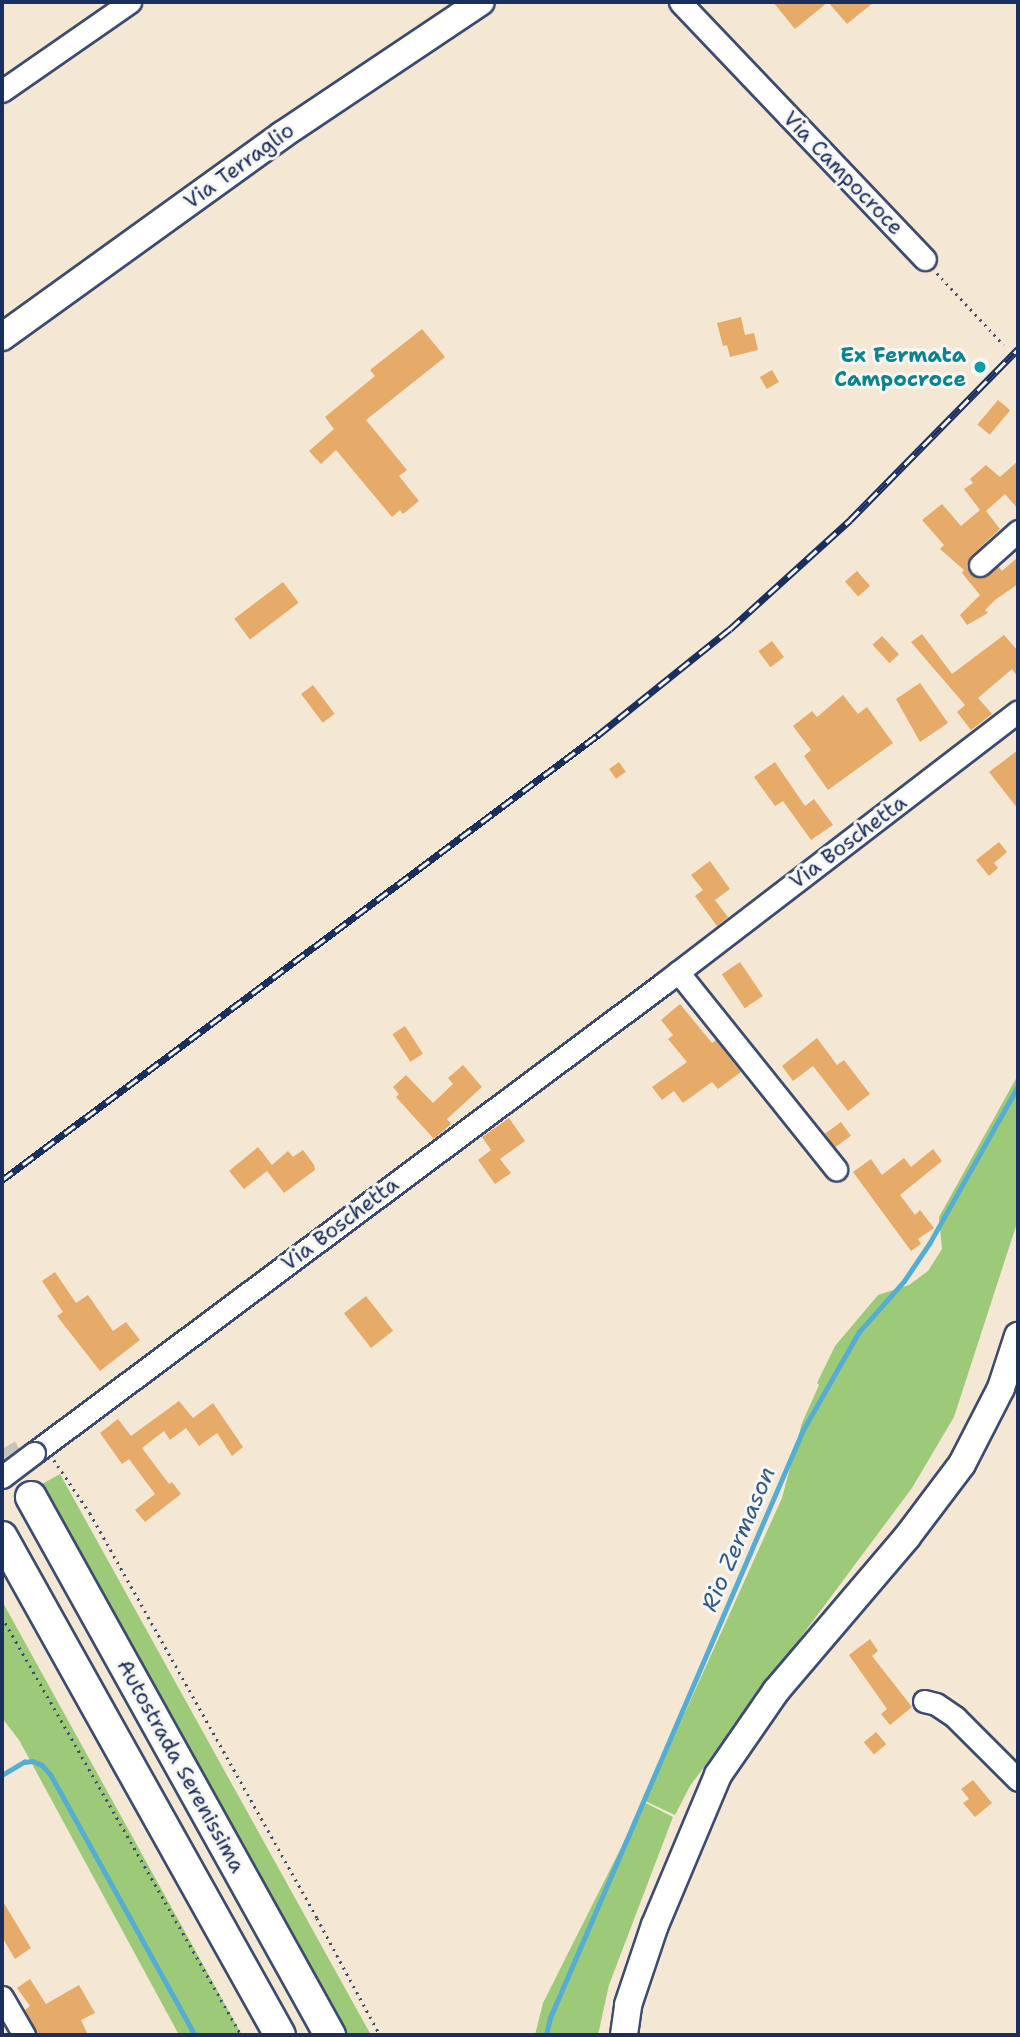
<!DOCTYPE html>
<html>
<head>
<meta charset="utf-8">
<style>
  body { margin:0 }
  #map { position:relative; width:1020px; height:2037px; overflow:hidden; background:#f4e8d5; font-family:"Shantell Sans",sans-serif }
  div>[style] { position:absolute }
  .green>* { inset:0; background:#9cca79; transform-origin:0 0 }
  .stream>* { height:4.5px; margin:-2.25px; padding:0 2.25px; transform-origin:2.25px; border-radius:2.25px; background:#56add3 }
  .building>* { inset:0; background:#e6ab68; transform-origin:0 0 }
  .highway-tunnel>* { height:30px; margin-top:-15px; transform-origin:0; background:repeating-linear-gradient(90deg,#c9c3bd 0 30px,transparent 0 45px) }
  .path>* { height:2.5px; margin-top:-1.25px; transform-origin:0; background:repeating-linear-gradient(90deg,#3c4b70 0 2px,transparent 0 7px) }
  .roads { filter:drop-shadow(2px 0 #3c4b70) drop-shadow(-2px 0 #3c4b70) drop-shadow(0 2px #3c4b70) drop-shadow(0 -2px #3c4b70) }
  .minor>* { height:21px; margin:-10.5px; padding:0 10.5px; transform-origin:10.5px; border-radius:10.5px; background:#fff }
  .major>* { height:26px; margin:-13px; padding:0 13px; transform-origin:13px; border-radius:13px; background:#fff }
  .highway>* { height:30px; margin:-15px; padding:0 15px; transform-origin:15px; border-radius:15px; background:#fff }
  .rail>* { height:7px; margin-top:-3.5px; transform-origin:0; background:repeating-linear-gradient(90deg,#f6f6f2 0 13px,#1b2f5e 0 26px); box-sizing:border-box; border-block:2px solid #1b2f5e }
  .bridges { filter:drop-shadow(2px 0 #3c4b70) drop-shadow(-2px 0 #3c4b70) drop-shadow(0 2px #3c4b70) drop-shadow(0 -2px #3c4b70) }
  .minor-bridge>* { height:21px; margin:-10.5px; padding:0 10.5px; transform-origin:10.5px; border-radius:10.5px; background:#fff }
  .dots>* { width:19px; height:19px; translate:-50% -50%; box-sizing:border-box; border:4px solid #f6f6f2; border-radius:50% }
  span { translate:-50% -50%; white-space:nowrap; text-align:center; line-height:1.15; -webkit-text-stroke:6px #f6f6f2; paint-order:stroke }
  .street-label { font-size:21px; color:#1b2f5e }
  .culture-label { font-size:21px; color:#0d838f; font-weight:700 }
  .right { translate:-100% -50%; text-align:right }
  .water-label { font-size:23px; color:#305b87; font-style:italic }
  .frame { position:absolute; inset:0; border:4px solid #1b2f5e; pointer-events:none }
</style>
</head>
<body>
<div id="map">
  <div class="green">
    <i style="clip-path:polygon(1018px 1075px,1018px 1220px,954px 1417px,912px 1488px,690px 1786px,675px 1815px,645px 1801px,782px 1498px,802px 1423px,819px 1385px,817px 1383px,835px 1346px,878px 1295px,909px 1285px,928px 1271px,942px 1249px,939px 1217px)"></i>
    <i style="left:60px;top:1474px;width:644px;height:22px;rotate:61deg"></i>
    <i style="clip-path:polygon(2px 1601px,242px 2035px,179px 2035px,19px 1740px,2px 1718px)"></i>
    <i style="clip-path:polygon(644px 1802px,673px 1817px,609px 1985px,598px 2035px,535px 2035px,543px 2003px)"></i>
  </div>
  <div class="stream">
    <i style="left:2px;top:1775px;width:26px;rotate:-31deg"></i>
    <i style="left:24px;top:1762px;width:9px;rotate:-6deg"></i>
    <i style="left:33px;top:1761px;width:10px;rotate:24deg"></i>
    <i style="left:42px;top:1765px;width:13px;rotate:48deg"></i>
    <i style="left:51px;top:1775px;width:297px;rotate:61deg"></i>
    <i style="left:546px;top:2035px;width:17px;rotate:-77deg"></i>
    <i style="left:550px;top:2018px;width:640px;rotate:-66.72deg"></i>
    <i style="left:803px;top:1430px;width:113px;rotate:-60.3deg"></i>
    <i style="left:859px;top:1332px;width:68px;rotate:-48.6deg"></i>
    <i style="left:904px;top:1281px;width:45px;rotate:-56deg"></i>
    <i style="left:929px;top:1244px;width:181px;rotate:-60.6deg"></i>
  </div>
  <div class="building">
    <i style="clip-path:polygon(773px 2px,828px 2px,795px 29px)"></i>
    <i style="clip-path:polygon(828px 2px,874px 2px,847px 24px)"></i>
    <i style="clip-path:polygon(741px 317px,745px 335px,754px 333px,758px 350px,730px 357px,727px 345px,723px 346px,717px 323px)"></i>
    <i style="clip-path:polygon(422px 329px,445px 357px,366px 420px,407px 470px,399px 476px,419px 501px,403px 514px,400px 510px,392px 517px,336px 450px,321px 464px,309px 451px,334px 429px,325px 417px,375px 376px,370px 370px)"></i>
    <i style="left:772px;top:370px;width:14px;height:14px;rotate:60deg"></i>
    <i style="left:998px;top:400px;width:16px;height:32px;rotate:40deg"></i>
    <i style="clip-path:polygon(1018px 461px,1018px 509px,1005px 494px,986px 511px,1000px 529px,971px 556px,967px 567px,971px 574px,982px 578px,998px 566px,1002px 571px,1018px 557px,1018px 584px,995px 600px,985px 610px,988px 613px,967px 625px,960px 615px,980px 595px,962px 573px,964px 570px,940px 549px,944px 545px,922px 520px,942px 504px,961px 526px,980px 510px,964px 489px,973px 483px,970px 479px,986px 465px,1000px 477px)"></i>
    <i style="left:857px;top:571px;width:20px;height:16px;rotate:49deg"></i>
    <i style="left:283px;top:582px;width:26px;height:61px;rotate:53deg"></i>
    <i style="clip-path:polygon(922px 634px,952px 674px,1004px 635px,1018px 651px,1018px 677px,1012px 669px,978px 698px,992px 714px,971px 730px,957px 712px,965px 705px,911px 642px)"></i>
    <i style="left:882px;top:636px;width:25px;height:13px;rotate:47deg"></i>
    <i style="left:772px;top:641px;width:20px;height:17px;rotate:53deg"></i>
    <i style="clip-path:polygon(920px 683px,948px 723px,920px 742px,896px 699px)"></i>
    <i style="left:313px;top:685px;width:36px;height:15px;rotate:53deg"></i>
    <i style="clip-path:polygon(843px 695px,858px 714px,867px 707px,893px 743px,828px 790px,804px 756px,811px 750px,793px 726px,812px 711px,817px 717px)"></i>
    <i style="clip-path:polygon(1018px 750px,1018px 809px,989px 772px)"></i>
    <i style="left:619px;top:762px;width:12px;height:12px;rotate:55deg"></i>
    <i style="clip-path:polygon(775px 762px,805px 806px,814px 799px,833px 825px,811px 840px,783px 801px,775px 806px,754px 777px)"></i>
    <i style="clip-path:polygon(999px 842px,1007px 852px,994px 863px,998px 868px,989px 876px,976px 860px)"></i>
    <i style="clip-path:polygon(710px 861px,730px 889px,715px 900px,728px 917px,717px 926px,695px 896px,703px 890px,691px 875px)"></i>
    <i style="left:740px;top:962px;width:41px;height:22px;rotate:56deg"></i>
    <i style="clip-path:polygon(680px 1004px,712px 1043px,716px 1040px,741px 1072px,718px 1089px,712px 1082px,683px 1103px,674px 1091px,662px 1100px,652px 1087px,687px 1062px,668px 1039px,673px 1035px,661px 1020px)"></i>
    <i style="left:405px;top:1026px;width:33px;height:15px;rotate:57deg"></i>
    <i style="clip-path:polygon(817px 1038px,837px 1065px,844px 1060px,870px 1094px,848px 1111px,813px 1066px,793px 1081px,782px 1066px)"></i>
    <i style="clip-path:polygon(463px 1065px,482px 1087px,447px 1119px,451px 1124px,434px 1139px,396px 1097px,399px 1094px,393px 1087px,406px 1075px,433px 1103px,453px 1084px,448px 1078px)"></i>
    <i style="clip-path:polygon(509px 1118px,525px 1141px,500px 1159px,511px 1173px,495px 1184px,478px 1160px,491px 1150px,482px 1137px)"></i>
    <i style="left:841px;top:1122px;width:17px;height:20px;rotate:54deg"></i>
    <i style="clip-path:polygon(258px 1147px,272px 1165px,288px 1151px,293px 1157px,303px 1150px,314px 1165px,315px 1170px,284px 1193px,267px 1171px,244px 1189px,229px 1171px)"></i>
    <i style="clip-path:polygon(933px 1149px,942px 1161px,900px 1195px,915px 1215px,920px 1210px,934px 1228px,918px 1239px,921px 1244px,911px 1251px,853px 1172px,871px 1159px,882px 1175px,904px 1158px,911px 1167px)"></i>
    <i style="clip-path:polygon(55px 1272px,76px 1303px,88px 1295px,113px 1331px,126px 1322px,140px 1340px,100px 1371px,57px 1316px,63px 1312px,42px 1281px)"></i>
    <i style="left:366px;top:1296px;width:44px;height:28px;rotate:52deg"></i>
    <i style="clip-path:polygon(179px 1401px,193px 1418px,213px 1403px,243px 1447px,232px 1456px,217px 1433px,199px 1446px,186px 1428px,170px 1440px,164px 1431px,142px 1448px,169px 1484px,172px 1482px,181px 1494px,145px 1522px,135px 1510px,155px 1494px,129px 1459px,122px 1464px,100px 1433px,118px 1419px,131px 1436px)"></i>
    <i style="clip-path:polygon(870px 1639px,878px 1651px,872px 1656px,912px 1707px,890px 1725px,881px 1714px,887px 1709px,849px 1655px)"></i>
    <i style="left:876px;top:1732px;width:16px;height:16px;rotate:50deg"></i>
    <i style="clip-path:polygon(973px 1780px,992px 1803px,975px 1817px,963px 1803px,969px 1799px,961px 1789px)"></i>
    <i style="clip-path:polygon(2px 1900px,31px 1948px,15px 1959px,2px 1937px)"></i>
    <i style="clip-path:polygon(30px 1979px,46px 2004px,79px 1985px,95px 2013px,81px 2020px,88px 2035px,37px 2035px,25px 2010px,30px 2006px,17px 1988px)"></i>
  </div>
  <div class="highway-tunnel">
    <i style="left:2px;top:1449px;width:56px;rotate:58.9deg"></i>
  </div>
  <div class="path">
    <i style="left:937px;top:273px;width:98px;rotate:47.1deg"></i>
    <i style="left:54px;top:1460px;width:64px;rotate:55.8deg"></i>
    <i style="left:90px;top:1513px;width:464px;rotate:60.7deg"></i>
    <i style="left:317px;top:1918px;width:133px;rotate:61.7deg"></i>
    <i style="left:2px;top:1617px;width:482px;rotate:60.2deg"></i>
  </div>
  <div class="roads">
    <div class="minor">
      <i style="left:680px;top:2px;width:355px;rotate:46.4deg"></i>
      <i style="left:2px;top:91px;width:156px;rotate:-34.8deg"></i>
      <i style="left:980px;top:565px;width:51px;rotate:-41.8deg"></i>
      <i style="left:678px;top:972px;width:253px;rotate:51.3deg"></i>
      <i style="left:34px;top:1453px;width:786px;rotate:-36.72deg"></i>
      <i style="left:664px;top:983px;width:446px;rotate:-37.5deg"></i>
      <i style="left:924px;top:1701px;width:12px;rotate:14deg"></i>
      <i style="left:936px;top:1704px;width:23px;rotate:34deg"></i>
      <i style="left:955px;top:1717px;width:89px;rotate:45deg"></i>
      <i style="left:2px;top:1997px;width:44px;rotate:59.9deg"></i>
    </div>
    <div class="major">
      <i style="left:2px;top:337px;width:345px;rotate:-35.8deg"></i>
      <i style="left:282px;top:135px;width:239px;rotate:-33.8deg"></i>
      <i style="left:624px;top:2035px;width:30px;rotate:-82deg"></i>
      <i style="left:628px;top:2005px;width:84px;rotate:-71.4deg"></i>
      <i style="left:655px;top:1925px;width:163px;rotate:-67.2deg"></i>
      <i style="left:718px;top:1775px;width:102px;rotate:-55.4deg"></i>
      <i style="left:776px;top:1691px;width:202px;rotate:-49.6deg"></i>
      <i style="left:907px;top:1537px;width:91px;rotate:-53deg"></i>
      <i style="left:962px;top:1464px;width:85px;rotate:-62.8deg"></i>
      <i style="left:1001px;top:1388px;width:55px;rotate:-71.9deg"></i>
    </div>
    <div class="highway">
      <i style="left:31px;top:1497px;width:616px;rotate:60.94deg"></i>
      <i style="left:2px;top:1537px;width:570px;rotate:60.83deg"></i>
    </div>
  </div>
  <div class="rail">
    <i style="left:2px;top:1180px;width:744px;rotate:-36.75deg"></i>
    <i style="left:598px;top:735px;width:169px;rotate:-38.8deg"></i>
    <i style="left:730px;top:629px;width:162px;rotate:-42.2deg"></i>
    <i style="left:850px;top:520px;width:240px;rotate:-45.5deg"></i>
  </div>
  <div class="bridges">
    <div class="minor-bridge">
      <i style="left:2px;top:1477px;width:40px;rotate:-37deg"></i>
    </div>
  </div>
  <div class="dots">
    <i style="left:980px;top:367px;background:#0f9aa8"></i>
  </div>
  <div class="street-label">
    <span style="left:239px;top:166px;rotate:-36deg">Via Terraglio</span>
    <span style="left:843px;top:173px;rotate:46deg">Via Campocroce</span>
    <span style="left:848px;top:842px;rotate:-37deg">Via Boschetta</span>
    <span style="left:340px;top:1224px;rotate:-37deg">Via Boschetta</span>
    <span style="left:181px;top:1766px;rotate:61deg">Autostrada Serenissima</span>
  </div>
  <div class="culture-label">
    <span class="right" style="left:966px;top:367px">Ex Fermata<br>Campocroce</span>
  </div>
  <div class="water-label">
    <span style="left:738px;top:1539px;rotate:-67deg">Rio Zermason</span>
  </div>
  <div class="frame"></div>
</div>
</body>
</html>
